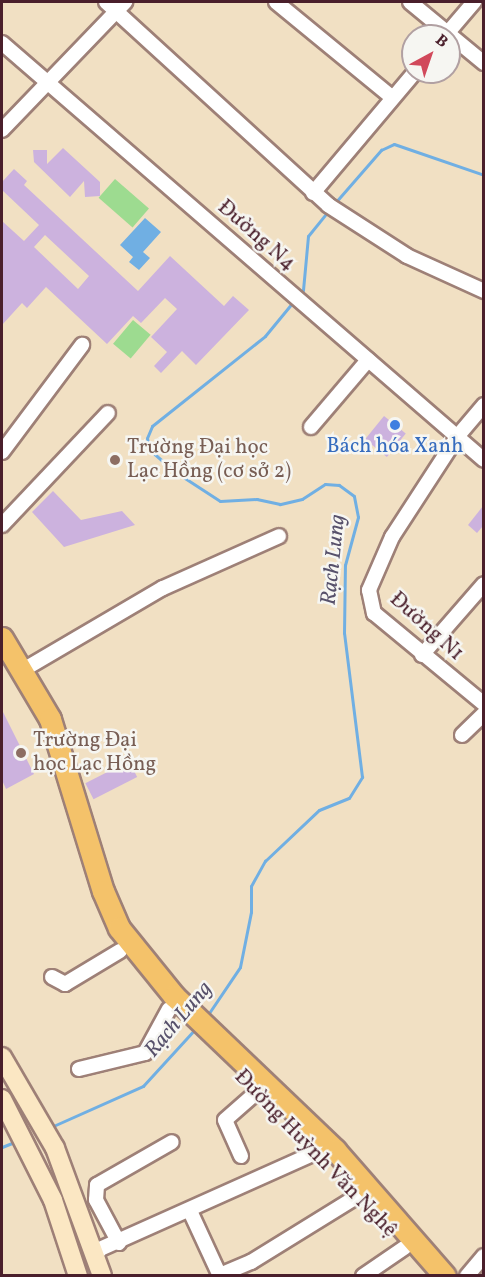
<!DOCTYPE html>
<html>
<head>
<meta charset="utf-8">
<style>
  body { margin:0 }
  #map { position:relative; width:485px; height:1277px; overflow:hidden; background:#f1e0c3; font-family:Vollkorn,serif }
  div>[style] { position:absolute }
  .green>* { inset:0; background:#9ddb90; transform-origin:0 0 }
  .water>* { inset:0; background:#70afe3 }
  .stream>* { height:3px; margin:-1.5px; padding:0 1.5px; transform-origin:1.5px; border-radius:1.5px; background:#70afe3 }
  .building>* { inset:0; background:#ccb2de; transform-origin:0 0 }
  .roads { filter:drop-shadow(2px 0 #9e8077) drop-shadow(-2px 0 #9e8077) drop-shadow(0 2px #9e8077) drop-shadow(0 -2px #9e8077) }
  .street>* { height:14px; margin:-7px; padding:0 7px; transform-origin:7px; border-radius:7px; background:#fff }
  .secondary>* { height:18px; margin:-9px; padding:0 9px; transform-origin:9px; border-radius:9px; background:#fbe7c3 }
  .primary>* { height:21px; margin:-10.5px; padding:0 10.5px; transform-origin:10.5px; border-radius:10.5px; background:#f4c26a }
  .dots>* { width:16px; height:16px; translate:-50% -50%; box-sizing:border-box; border:3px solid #f6f6f2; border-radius:50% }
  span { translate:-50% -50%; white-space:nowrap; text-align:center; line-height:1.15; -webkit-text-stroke:5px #f6f6f2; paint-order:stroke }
  .street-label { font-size:21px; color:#4a1f2b }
  .shop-label { font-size:21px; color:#366cbe }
  .education-label { font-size:21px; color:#785e54 }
  .left { translate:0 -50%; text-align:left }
  .water-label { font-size:22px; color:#57516b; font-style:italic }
  .frame { position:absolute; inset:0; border:3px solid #4a1f2b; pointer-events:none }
  .north { position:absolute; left:401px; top:24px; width:60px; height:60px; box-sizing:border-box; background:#f6f6f2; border:2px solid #b1a0a2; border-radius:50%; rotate:40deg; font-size:16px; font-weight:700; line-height:24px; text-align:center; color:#4a1f2b }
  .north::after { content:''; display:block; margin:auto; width:21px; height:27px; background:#d1495b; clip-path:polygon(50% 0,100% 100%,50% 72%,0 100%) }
</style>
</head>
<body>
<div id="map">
  <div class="green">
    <i style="left:115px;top:179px;width:45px;height:25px;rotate:41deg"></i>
    <i style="left:133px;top:320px;width:23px;height:31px;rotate:40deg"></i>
  </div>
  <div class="water">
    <i style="clip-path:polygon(145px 218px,161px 232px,143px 252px,150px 258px,139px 270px,129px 262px,133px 257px,120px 245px)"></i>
  </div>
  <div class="stream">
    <i style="left:334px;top:204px;width:72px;rotate:-49deg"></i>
    <i style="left:381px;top:150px;width:14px;rotate:-25deg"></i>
    <i style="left:394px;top:144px;width:95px;rotate:19deg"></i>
    <i style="left:299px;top:295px;width:6px;rotate:-51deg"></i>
    <i style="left:303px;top:290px;width:54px;rotate:-84.7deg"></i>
    <i style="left:308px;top:236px;width:32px;rotate:-51deg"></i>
    <i style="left:207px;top:1016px;width:59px;rotate:-56deg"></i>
    <i style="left:240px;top:967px;width:56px;rotate:-78.7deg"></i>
    <i style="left:251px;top:912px;width:26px;rotate:-90deg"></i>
    <i style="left:251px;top:886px;width:29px;rotate:-61deg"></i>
    <i style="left:265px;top:861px;width:74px;rotate:-43.4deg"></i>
    <i style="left:319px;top:810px;width:32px;rotate:-22deg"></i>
    <i style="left:349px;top:798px;width:25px;rotate:-58deg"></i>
    <i style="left:362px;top:777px;width:145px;rotate:-97.1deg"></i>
    <i style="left:344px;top:633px;width:68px;rotate:-89.2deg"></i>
    <i style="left:345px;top:565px;width:50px;rotate:-74.8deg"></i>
    <i style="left:358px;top:517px;width:21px;rotate:-101deg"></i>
    <i style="left:354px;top:496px;width:19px;rotate:-144deg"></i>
    <i style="left:339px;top:485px;width:14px;rotate:-176deg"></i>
    <i style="left:325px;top:484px;width:27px;rotate:147deg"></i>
    <i style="left:302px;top:499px;width:23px;rotate:167deg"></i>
    <i style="left:280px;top:504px;width:24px;rotate:-168deg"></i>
    <i style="left:257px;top:499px;width:37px;rotate:177deg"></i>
    <i style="left:220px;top:501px;width:55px;rotate:-146.9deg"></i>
    <i style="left:174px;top:471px;width:33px;rotate:-139deg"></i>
    <i style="left:149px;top:449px;width:11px;rotate:-100deg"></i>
    <i style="left:147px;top:438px;width:13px;rotate:-67deg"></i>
    <i style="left:152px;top:426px;width:144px;rotate:-38.5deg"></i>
    <i style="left:265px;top:336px;width:44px;rotate:-50.5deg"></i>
    <i style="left:51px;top:1127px;width:101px;rotate:-24deg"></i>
    <i style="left:143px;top:1086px;width:79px;rotate:-47.6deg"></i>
    <i style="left:2px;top:1147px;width:16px;rotate:-22deg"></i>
  </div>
  <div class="building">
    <i style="clip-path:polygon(63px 148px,100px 182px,100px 196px,85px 197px,84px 181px,70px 197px,34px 162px,33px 150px,47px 150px,47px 164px)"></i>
    <i style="clip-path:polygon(evenodd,14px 169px,27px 181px,24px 185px,138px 291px,170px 256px,224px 306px,233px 296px,249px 310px,196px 365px,182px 351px,161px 373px,154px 366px,167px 352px,151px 337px,177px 309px,165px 298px,141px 323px,133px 316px,107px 344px,46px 287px,27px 308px,22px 303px,2px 325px,2px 221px,24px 241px,39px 225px,2px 190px,2px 182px,14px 169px,45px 235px,89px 276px,78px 289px,34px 247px,45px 235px)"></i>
    <i style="left:384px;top:416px;width:28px;height:30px;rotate:39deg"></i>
    <i style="clip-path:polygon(53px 491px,81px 520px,122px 511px,135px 525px,64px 547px,32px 512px)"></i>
    <i style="clip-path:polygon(483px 506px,483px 526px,477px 533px,468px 525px)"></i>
    <i style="clip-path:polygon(2px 710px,34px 774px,6px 789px,2px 780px)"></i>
    <i style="left:129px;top:761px;width:18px;height:49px;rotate:63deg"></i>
  </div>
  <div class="roads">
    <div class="street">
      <i style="left:106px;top:2px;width:301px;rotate:42.4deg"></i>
      <i style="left:328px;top:205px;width:94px;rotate:32.8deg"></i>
      <i style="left:407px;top:256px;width:85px;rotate:24.4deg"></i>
      <i style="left:276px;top:2px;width:151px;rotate:39.4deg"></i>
      <i style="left:410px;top:2px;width:96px;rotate:39.5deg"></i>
      <i style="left:445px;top:36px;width:45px;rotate:-49.5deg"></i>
      <i style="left:2px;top:43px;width:637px;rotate:40.86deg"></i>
      <i style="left:2px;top:130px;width:178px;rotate:-46.1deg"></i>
      <i style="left:313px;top:193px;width:158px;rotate:-49.9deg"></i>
      <i style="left:484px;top:405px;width:42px;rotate:130.2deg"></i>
      <i style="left:457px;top:437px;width:119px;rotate:123deg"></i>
      <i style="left:392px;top:537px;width:58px;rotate:113.5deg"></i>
      <i style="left:369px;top:590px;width:24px;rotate:78deg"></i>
      <i style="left:374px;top:613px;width:143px;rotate:39.6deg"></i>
      <i style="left:311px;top:427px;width:88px;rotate:-49.6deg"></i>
      <i style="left:2px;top:452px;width:134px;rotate:-53.2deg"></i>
      <i style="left:2px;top:525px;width:154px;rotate:-46.6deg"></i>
      <i style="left:422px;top:655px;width:94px;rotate:-48.9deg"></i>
      <i style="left:23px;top:670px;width:162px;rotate:-30.4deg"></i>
      <i style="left:163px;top:588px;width:127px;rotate:-24.1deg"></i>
      <i style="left:462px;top:735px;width:30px;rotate:-44deg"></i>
      <i style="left:52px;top:977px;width:15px;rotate:28deg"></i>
      <i style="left:65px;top:984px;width:64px;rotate:-31deg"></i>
      <i style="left:79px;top:1069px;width:68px;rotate:-13.6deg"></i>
      <i style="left:145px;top:1053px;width:50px;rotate:-61.4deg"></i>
      <i style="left:241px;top:1156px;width:39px;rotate:-114deg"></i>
      <i style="left:225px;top:1120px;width:44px;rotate:-41.3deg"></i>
      <i style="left:190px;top:1211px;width:72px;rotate:65.2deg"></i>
      <i style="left:119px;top:1243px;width:49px;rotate:-118.1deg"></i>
      <i style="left:96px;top:1200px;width:15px;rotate:-86deg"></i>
      <i style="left:97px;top:1185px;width:86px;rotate:-29.8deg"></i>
      <i style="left:98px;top:1264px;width:8px;rotate:-104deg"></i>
      <i style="left:96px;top:1256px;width:8px;rotate:-60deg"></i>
      <i style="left:100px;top:1249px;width:240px;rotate:-24.1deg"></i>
      <i style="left:220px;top:1275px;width:34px;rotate:-23deg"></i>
      <i style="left:251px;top:1262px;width:126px;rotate:-31.7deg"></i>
      <i style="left:363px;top:1276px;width:50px;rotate:-34.3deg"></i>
      <i style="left:467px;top:1276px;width:26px;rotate:-50deg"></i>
    </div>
    <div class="secondary">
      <i style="left:2px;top:1057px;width:105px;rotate:59.8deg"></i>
      <i style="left:55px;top:1148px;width:136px;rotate:69.8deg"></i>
      <i style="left:2px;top:1099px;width:113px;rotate:63.2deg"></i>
      <i style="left:53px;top:1200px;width:80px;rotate:71.8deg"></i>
    </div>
    <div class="primary">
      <i style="left:2px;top:638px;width:94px;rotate:59.3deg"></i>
      <i style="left:50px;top:719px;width:180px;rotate:72.9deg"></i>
      <i style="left:103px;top:891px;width:40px;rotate:66.6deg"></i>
      <i style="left:119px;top:928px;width:87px;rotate:51deg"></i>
      <i style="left:174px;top:996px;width:223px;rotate:43.7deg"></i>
      <i style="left:335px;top:1150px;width:167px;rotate:48.9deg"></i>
    </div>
  </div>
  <div class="dots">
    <i style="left:395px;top:425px;background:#3f7fe0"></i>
    <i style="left:115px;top:460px;background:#8d6e63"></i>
    <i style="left:21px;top:753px;background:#8d6e63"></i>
  </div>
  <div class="street-label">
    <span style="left:256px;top:236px;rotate:41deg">Đường N4</span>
    <span style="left:426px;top:627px;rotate:42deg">Đường N1</span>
    <span style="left:315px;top:1154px;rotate:46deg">Đường Huỳnh Văn Nghệ</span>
  </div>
  <div class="shop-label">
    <span style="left:395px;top:447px">Bách hóa Xanh</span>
  </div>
  <div class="education-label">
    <span class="left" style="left:127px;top:460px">Trường Đại học<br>Lạc Hồng (cơ sở 2)</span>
    <span class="left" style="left:33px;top:753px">Trường Đại<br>học Lạc Hồng</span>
  </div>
  <div class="water-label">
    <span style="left:334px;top:560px;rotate:-84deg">Rạch Lung</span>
    <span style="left:179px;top:1020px;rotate:-50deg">Rạch Lung</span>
  </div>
  <div class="frame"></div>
  <div class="north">B</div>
</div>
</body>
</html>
